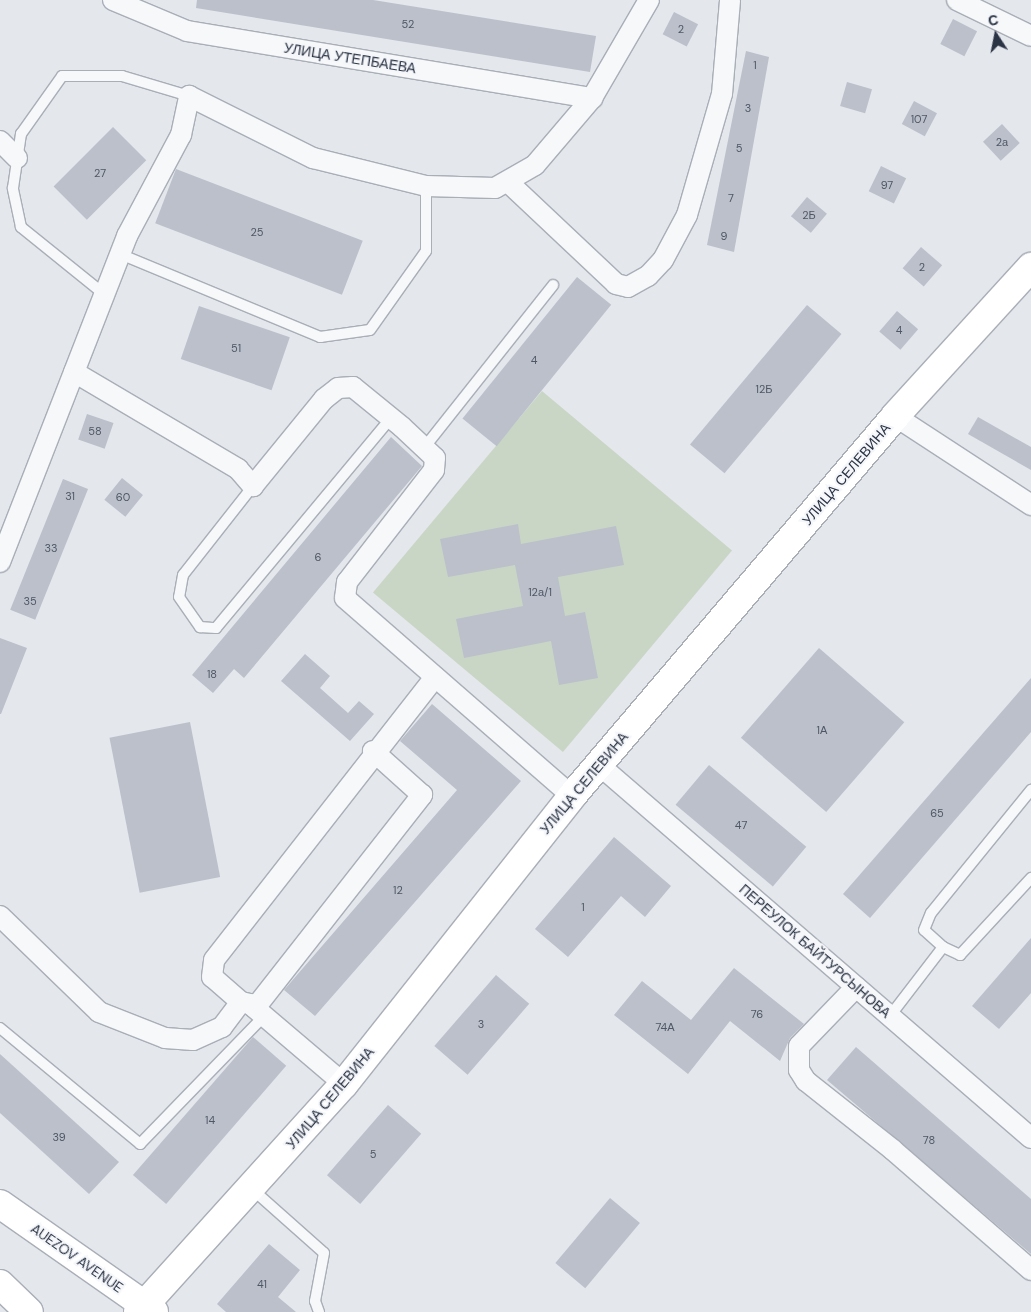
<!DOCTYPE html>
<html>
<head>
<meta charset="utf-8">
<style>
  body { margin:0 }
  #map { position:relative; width:1031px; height:1312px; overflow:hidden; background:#e4e7ec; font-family:"DM Sans",sans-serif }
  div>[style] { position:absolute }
  .green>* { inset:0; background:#c9d6c5; transform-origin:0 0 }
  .building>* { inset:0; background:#bbc0ca; transform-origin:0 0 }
  .roads { filter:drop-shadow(1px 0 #a9aeb7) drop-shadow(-1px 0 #a9aeb7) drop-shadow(0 1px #a9aeb7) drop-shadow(0 -1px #a9aeb7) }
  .lane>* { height:10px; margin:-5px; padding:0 5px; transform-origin:5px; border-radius:5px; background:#f7f8fa }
  .street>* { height:20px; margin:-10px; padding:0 10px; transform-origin:10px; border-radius:10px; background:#f7f8fa }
  .secondary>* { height:28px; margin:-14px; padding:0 14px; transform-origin:14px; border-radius:14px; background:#fff }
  span { translate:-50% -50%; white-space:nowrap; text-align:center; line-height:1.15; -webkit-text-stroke:4px #f4f6f9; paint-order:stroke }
  .number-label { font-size:11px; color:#4f5766 }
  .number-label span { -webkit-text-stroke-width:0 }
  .street-label { font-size:14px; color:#2b3445 }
  .north { position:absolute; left:971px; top:10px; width:50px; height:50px; -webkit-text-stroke:4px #f4f6f9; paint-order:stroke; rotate:349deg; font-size:14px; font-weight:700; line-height:20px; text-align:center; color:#2b3445 }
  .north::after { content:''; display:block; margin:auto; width:18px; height:22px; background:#2b3445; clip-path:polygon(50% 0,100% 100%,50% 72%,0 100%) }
</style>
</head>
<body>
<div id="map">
  <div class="green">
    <i style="left:542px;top:391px;width:248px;height:263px;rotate:40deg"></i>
  </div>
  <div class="building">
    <i style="clip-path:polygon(197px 0,373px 0,596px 36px,590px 72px,196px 8px)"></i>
    <i style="left:674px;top:12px;width:27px;height:25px;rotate:27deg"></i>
    <i style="left:953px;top:19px;width:27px;height:28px;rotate:27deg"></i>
    <i style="clip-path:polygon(746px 51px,769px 57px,734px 252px,707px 245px)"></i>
    <i style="left:847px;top:82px;width:26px;height:25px;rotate:16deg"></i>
    <i style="left:914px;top:101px;width:26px;height:26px;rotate:28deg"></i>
    <i style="left:1002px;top:124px;width:26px;height:26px;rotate:47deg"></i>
    <i style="left:113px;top:127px;width:47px;height:84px;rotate:45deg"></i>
    <i style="left:881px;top:166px;width:28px;height:28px;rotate:26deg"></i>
    <i style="left:176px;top:169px;width:200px;height:58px;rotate:21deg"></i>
    <i style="left:807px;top:197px;width:26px;height:25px;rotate:40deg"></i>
    <i style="left:921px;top:247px;width:28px;height:28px;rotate:41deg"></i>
    <i style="left:577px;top:277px;width:44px;height:182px;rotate:39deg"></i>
    <i style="left:807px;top:305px;width:45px;height:182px;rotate:40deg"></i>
    <i style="left:199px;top:306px;width:96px;height:56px;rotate:19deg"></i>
    <i style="left:897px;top:311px;width:28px;height:27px;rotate:41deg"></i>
    <i style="left:87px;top:414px;width:28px;height:27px;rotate:19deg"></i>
    <i style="clip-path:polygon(978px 417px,1031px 447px,1031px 470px,968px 434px)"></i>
    <i style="clip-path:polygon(391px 437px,422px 466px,244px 678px,234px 669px,213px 693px,192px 675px)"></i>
    <i style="left:122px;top:478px;width:27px;height:28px;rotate:39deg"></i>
    <i style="left:63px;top:479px;width:27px;height:141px;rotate:22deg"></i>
    <i style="clip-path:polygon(518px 524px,521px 544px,616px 526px,624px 565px,558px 577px,565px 616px,585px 612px,598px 678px,559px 685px,551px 641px,464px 658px,456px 619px,523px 606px,515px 565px,448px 577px,440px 539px)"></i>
    <i style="clip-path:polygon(0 638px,27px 648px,1px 714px,0 714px)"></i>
    <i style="left:819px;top:648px;width:113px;height:119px;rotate:41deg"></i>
    <i style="clip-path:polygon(305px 654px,330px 676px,320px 688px,348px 713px,359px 701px,374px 714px,350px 741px,281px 681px)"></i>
    <i style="clip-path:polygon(1031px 678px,1031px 732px,870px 918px,843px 894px)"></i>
    <i style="clip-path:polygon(432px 704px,521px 781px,315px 1016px,284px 990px,457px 790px,400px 741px)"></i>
    <i style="left:190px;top:722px;width:158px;height:82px;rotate:79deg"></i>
    <i style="left:709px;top:765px;width:127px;height:52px;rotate:40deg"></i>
    <i style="clip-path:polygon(614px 837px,671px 886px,645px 917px,621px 896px,568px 957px,535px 929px)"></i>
    <i style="clip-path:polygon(1031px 938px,1031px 993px,999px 1029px,972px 1006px)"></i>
    <i style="clip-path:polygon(734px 968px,804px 1024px,790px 1038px,780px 1061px,730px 1021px,688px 1074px,614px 1015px,642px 981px,691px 1020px)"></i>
    <i style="left:496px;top:975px;width:44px;height:94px;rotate:41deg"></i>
    <i style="left:253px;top:1037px;width:44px;height:183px;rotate:41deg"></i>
    <i style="clip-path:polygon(856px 1047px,1031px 1199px,1031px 1254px,827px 1080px)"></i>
    <i style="clip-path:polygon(0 1054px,119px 1162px,89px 1194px,0 1113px)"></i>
    <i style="left:388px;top:1105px;width:44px;height:93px;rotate:41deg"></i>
    <i style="left:610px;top:1198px;width:39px;height:85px;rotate:40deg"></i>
    <i style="clip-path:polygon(269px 1244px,300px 1270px,278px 1297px,296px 1312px,226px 1312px,217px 1304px)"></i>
  </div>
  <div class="roads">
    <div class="lane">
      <i style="left:120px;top:254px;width:217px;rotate:22.5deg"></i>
      <i style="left:320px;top:337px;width:50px;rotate:-8deg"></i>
      <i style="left:370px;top:330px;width:97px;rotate:-54.7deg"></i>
      <i style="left:426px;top:251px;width:65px;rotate:-90deg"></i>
      <i style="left:104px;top:294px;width:107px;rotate:-141.1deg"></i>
      <i style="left:21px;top:227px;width:40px;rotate:-102deg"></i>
      <i style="left:13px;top:188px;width:55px;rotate:-81.6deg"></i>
      <i style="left:21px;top:134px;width:71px;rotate:-54.7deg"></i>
      <i style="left:62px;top:76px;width:60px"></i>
      <i style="left:122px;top:76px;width:70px;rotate:16.6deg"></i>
      <i style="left:424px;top:448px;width:208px;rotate:-51.6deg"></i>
      <i style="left:253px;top:486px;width:113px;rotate:128.2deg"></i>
      <i style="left:183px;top:575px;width:22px;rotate:100deg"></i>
      <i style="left:179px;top:597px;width:37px;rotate:55deg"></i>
      <i style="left:200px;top:627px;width:16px;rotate:4deg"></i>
      <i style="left:216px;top:628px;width:272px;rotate:-50.2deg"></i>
      <i style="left:943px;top:947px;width:25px;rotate:-138deg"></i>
      <i style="left:924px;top:930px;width:18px;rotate:-68deg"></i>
      <i style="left:931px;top:913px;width:159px;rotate:-50.9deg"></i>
      <i style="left:890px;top:1016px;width:87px;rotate:-52.5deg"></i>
      <i style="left:943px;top:947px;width:19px;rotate:25deg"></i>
      <i style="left:960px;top:955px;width:105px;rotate:-47.3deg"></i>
      <i style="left:0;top:1028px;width:182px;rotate:39.6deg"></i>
      <i style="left:140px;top:1144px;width:178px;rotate:-45.9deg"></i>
      <i style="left:252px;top:1189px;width:96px;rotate:41.6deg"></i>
      <i style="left:324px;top:1253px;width:49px;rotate:100.6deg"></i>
      <i style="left:315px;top:1301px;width:12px;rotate:70deg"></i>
    </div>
    <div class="street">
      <i style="left:113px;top:0;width:80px;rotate:22.7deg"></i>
      <i style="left:187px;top:31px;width:411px;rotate:9.4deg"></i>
      <i style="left:957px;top:0;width:82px;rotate:25.9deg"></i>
      <i style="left:0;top:141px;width:24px;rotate:45deg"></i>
      <i style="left:509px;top:183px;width:147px;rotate:43.3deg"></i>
      <i style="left:616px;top:284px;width:12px;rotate:14deg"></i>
      <i style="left:628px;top:287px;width:23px;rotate:-29deg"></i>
      <i style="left:648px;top:276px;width:22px;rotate:-47deg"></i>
      <i style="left:663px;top:260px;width:51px;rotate:-61.9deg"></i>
      <i style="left:687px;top:215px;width:126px;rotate:-73.9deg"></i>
      <i style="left:722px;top:94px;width:94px;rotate:-85.1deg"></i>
      <i style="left:74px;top:372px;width:191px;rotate:30.6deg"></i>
      <i style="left:238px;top:469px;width:23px;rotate:49deg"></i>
      <i style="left:253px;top:486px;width:112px;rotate:-50.8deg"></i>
      <i style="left:324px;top:399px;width:18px;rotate:-38deg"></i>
      <i style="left:338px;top:388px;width:15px;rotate:-4deg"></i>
      <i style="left:353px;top:387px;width:63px;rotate:39.2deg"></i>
      <i style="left:402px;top:427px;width:45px;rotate:43.2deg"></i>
      <i style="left:435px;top:458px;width:12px;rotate:95deg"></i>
      <i style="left:434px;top:470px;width:142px;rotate:127.8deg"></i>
      <i style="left:347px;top:582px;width:16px;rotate:97deg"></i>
      <i style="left:345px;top:598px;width:301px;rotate:41.1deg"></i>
      <i style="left:895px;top:416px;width:163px;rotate:33.2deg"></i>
      <i style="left:0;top:562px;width:350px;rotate:-68.7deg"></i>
      <i style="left:127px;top:236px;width:115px;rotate:-61.9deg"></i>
      <i style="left:181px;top:135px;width:40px;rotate:-78deg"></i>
      <i style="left:189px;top:96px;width:139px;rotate:26.6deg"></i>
      <i style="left:313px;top:158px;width:116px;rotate:13.9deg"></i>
      <i style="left:426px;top:186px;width:69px;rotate:1.7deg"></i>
      <i style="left:495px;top:188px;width:46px;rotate:-29.9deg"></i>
      <i style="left:535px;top:165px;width:88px;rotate:-49.6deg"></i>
      <i style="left:592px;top:98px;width:113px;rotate:-59.8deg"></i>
      <i style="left:598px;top:764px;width:572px;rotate:40.82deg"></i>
      <i style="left:0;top:916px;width:138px;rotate:44.1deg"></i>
      <i style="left:99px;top:1012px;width:71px;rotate:21.5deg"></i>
      <i style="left:165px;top:1038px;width:28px;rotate:4deg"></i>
      <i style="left:193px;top:1040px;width:32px;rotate:-24deg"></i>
      <i style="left:222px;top:1027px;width:31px;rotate:-53deg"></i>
      <i style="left:241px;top:1002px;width:9px;rotate:13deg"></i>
      <i style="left:250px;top:1004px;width:123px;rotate:40.4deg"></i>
      <i style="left:856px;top:987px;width:82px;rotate:134deg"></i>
      <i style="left:799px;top:1046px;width:24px;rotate:90deg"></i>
      <i style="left:799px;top:1070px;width:13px;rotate:58deg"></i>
      <i style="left:806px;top:1081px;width:111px;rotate:38.4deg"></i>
      <i style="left:893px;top:1150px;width:183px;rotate:41deg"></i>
      <i style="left:241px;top:1002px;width:38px;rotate:-139deg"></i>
      <i style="left:212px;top:977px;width:17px;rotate:-83deg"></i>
      <i style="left:214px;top:960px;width:359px;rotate:-52deg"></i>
      <i style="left:255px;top:1008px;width:271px;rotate:-51.9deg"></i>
      <i style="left:422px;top:795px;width:66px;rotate:-138.1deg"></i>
    </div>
    <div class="secondary">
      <i style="left:0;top:1204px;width:188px;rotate:35deg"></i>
      <i style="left:0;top:1284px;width:40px;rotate:44deg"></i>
      <i style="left:138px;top:1312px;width:307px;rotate:-47.9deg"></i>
      <i style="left:344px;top:1084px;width:367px;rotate:-51.6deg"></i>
      <i style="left:572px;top:796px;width:499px;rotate:-49.6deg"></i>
      <i style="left:895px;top:416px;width:202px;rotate:-47.6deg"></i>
    </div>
  </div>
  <div class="number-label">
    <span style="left:408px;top:24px">52</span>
    <span style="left:681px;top:29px">2</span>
    <span style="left:755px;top:65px">1</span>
    <span style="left:748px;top:108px">3</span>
    <span style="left:919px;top:119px">107</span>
    <span style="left:1002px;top:142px">2а</span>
    <span style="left:739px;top:148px">5</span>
    <span style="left:100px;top:173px">27</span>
    <span style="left:887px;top:185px">97</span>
    <span style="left:731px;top:198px">7</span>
    <span style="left:809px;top:215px">2Б</span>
    <span style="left:257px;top:232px">25</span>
    <span style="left:724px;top:236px">9</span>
    <span style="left:922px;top:267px">2</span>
    <span style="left:899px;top:330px">4</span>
    <span style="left:236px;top:348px">51</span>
    <span style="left:534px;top:360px">4</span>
    <span style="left:764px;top:389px">12Б</span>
    <span style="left:95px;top:431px">58</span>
    <span style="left:70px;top:496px">31</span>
    <span style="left:123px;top:497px">60</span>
    <span style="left:51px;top:548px">33</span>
    <span style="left:318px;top:557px">6</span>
    <span style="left:540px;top:592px">12а/1</span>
    <span style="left:30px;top:601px">35</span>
    <span style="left:212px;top:674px">18</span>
    <span style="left:822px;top:730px">1А</span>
    <span style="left:937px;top:813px">65</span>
    <span style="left:741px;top:825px">47</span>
    <span style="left:398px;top:890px">12</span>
    <span style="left:583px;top:907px">1</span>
    <span style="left:757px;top:1014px">76</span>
    <span style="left:481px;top:1024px">3</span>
    <span style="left:665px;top:1027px">74А</span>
    <span style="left:210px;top:1120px">14</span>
    <span style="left:59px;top:1137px">39</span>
    <span style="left:929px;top:1140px">78</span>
    <span style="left:373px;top:1154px">5</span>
    <span style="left:262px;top:1284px">41</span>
  </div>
  <div class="street-label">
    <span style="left:350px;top:58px;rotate:9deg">УЛИЦА УТЕПБАЕВА</span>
    <span style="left:846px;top:474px;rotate:-50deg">УЛИЦА СЕЛЕВИНА</span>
    <span style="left:584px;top:783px;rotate:-50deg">УЛИЦА СЕЛЕВИНА</span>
    <span style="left:815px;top:951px;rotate:41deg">ПЕРЕУЛОК БАЙТУРСЫНОВА</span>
    <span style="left:330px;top:1098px;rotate:-50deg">УЛИЦА СЕЛЕВИНА</span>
    <span style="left:77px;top:1258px;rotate:35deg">AUEZOV AVENUE</span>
  </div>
  <div class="north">С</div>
</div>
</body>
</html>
